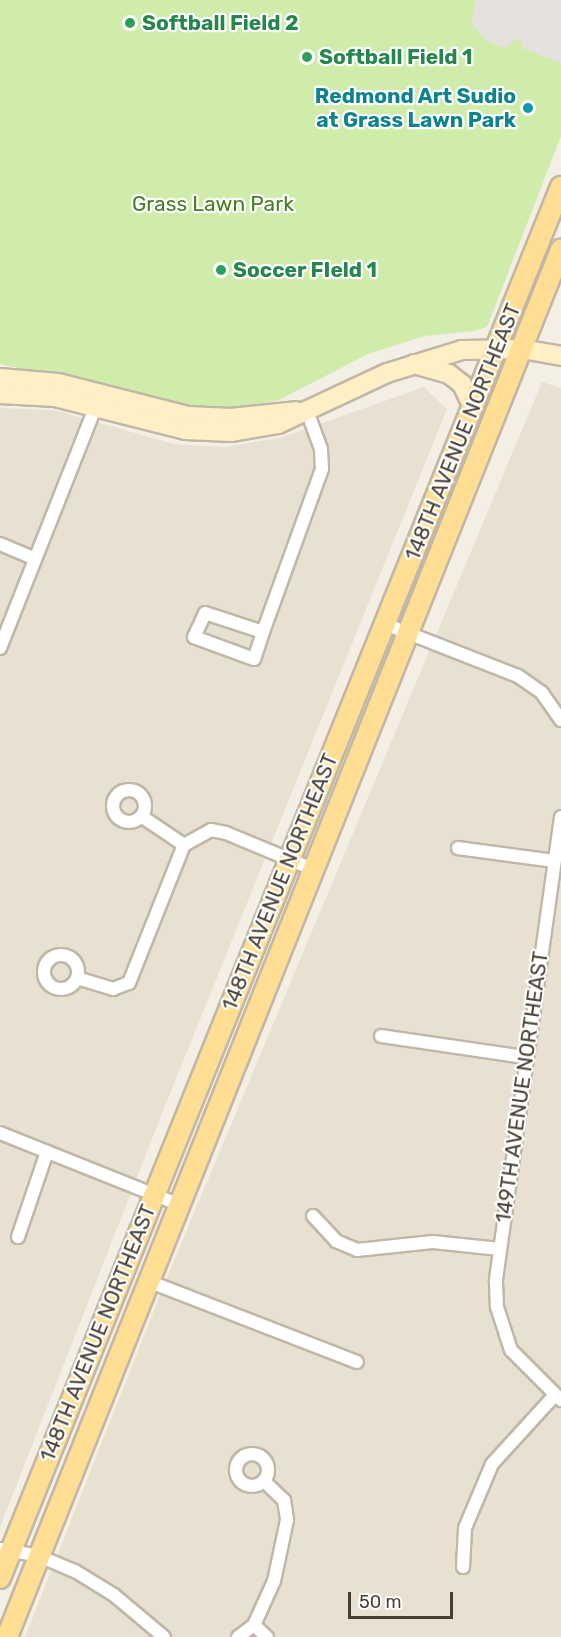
<!DOCTYPE html>
<html>
<head>
<meta charset="utf-8">
<style>
  body { margin:0 }
  #map { position:relative; width:561px; height:1637px; overflow:hidden; background:#f4efe5; font-family:Rubik,sans-serif }
  div>[style] { position:absolute }
  .residential>* { inset:0; background:#e8e1d2 }
  .green>* { inset:0; background:#d0ecaa }
  .parking>* { inset:0; background:#e4e1de }
  .roads { filter:drop-shadow(2px 0 #c0b7a7) drop-shadow(-2px 0 #c0b7a7) drop-shadow(0 2px #c0b7a7) drop-shadow(0 -2px #c0b7a7) }
  .street>* { height:12px; margin:-6px; padding:0 6px; transform-origin:6px; border-radius:6px; background:#fff }
  .street>.ring { margin:-6px; padding:0; box-sizing:content-box; background:none; border:12px solid #fff; border-radius:50% }
  .secondary>* { height:18px; margin:-9px; padding:0 9px; transform-origin:9px; border-radius:9px; background:#ffefc4 }
  .primary>* { height:20px; margin:-10px; padding:0 10px; transform-origin:10px; border-radius:10px; background:#ffdd93 }
  .dots>* { width:16px; height:16px; translate:-50% -50%; box-sizing:border-box; border:3px solid #fff; border-radius:50% }
  span { translate:-50% -50%; white-space:nowrap; text-align:center; line-height:1.15; -webkit-text-stroke:4.5px #fff; paint-order:stroke }
  .leisure-label { font-size:21px; color:#27864d; font-weight:700 }
  .left { translate:0 -50%; text-align:left }
  .culture-label { font-size:21px; color:#0d838f; font-weight:700 }
  .right { translate:-100% -50%; text-align:right }
  .park-label { font-size:21px; color:#477e22 }
  .street-label { font-size:21px; color:#473f34 }
  .scale { position:absolute; left:348px; top:1592px; width:105px; height:27px; box-sizing:border-box; border:3px solid #473f34; border-top:0; padding-left:8px; font-size:18px; line-height:21px; white-space:nowrap; color:#473f34; -webkit-text-stroke:4px #fff; paint-order:stroke }
</style>
</head>
<body>
<div id="map">
  <div class="residential">
    <i style="clip-path:polygon(542px 382px,561px 388px,561px 1637px,25px 1637px,168px 1275px)"></i>
    <i style="clip-path:polygon(424px 387px,447px 409px,165px 1106px,0 1527px,0 408px,54px 410px,174px 444px,225px 447px,283px 437px)"></i>
  </div>
  <div class="green">
    <i style="clip-path:polygon(0 0,561px 0,561px 136px,487px 327px,474px 331px,425px 336px,368px 354px,279px 400px,219px 412px,0 364px)"></i>
  </div>
  <div class="parking">
    <i style="clip-path:polygon(476px 0,561px 0,561px 63px,522px 48px,524px 43px,516px 39px,504px 48px,486px 41px,472px 23px)"></i>
  </div>
  <div class="roads">
    <div class="street">
      <i style="left:0;top:544px;width:38px;rotate:23deg"></i>
      <i style="left:205px;top:613px;width:61px;rotate:18.1deg"></i>
      <i style="left:263px;top:632px;width:28px;rotate:108deg"></i>
      <i style="left:254px;top:659px;width:64px;rotate:-159.9deg"></i>
      <i style="left:194px;top:637px;width:26px;rotate:-65deg"></i>
      <i style="left:385px;top:624px;width:143px;rotate:21.4deg"></i>
      <i style="left:518px;top:676px;width:29px;rotate:35deg"></i>
      <i style="left:542px;top:693px;width:33px;rotate:55deg"></i>
      <i style="left:263px;top:632px;width:173px;rotate:-70.1deg"></i>
      <i style="left:322px;top:469px;width:20px;rotate:-93deg"></i>
      <i style="left:321px;top:449px;width:40px;rotate:-110.2deg"></i>
      <i style="left:0;top:648px;width:266px;rotate:-68.4deg"></i>
      <i class="ring" style="left:113px;top:790px;width:20px;height:20px"></i>
      <i style="left:141px;top:816px;width:52px;rotate:34deg"></i>
      <i style="left:184px;top:845px;width:31px;rotate:-29deg"></i>
      <i style="left:211px;top:830px;width:15px;rotate:11deg"></i>
      <i style="left:226px;top:833px;width:96px;rotate:22.6deg"></i>
      <i style="left:561px;top:817px;width:469px;rotate:98deg"></i>
      <i style="left:496px;top:1281px;width:26px;rotate:88deg"></i>
      <i style="left:497px;top:1307px;width:45px;rotate:72deg"></i>
      <i style="left:511px;top:1350px;width:71px;rotate:45deg"></i>
      <i style="left:458px;top:848px;width:97px;rotate:7.7deg"></i>
      <i class="ring" style="left:44px;top:955px;width:22px;height:22px"></i>
      <i style="left:77px;top:978px;width:38px;rotate:17deg"></i>
      <i style="left:113px;top:989px;width:17px;rotate:-21deg"></i>
      <i style="left:129px;top:983px;width:149px;rotate:-68.3deg"></i>
      <i style="left:381px;top:1036px;width:146px;rotate:8.3deg"></i>
      <i style="left:0;top:1133px;width:194px;rotate:21.8deg"></i>
      <i style="left:313px;top:1216px;width:34px;rotate:47deg"></i>
      <i style="left:336px;top:1241px;width:23px;rotate:23deg"></i>
      <i style="left:357px;top:1250px;width:76px;rotate:-6deg"></i>
      <i style="left:433px;top:1242px;width:67px;rotate:6deg"></i>
      <i style="left:18px;top:1237px;width:90px;rotate:-71.2deg"></i>
      <i style="left:148px;top:1281px;width:224px;rotate:21.2deg"></i>
      <i class="ring" style="left:236px;top:1454px;width:20px;height:20px"></i>
      <i style="left:264px;top:1481px;width:28px;rotate:44deg"></i>
      <i style="left:284px;top:1500px;width:20px;rotate:81deg"></i>
      <i style="left:287px;top:1520px;width:62px;rotate:102deg"></i>
      <i style="left:274px;top:1581px;width:48px;rotate:114.4deg"></i>
      <i style="left:254px;top:1625px;width:18px;rotate:43deg"></i>
      <i style="left:0;top:1549px;width:40px;rotate:10deg"></i>
      <i style="left:39px;top:1556px;width:39px;rotate:23deg"></i>
      <i style="left:75px;top:1571px;width:46px;rotate:31.6deg"></i>
      <i style="left:114px;top:1595px;width:65px;rotate:40deg"></i>
      <i style="left:463px;top:1567px;width:39px;rotate:-87deg"></i>
      <i style="left:465px;top:1528px;width:69px;rotate:-67.1deg"></i>
      <i style="left:492px;top:1464px;width:93px;rotate:-47.6deg"></i>
      <i style="left:238px;top:1637px;width:20px;rotate:-37deg"></i>
    </div>
    <div class="secondary">
      <i style="left:414px;top:364px;width:36px;rotate:16deg"></i>
      <i style="left:449px;top:374px;width:16px;rotate:38deg"></i>
      <i style="left:462px;top:384px;width:26px;rotate:65deg"></i>
      <i style="left:0;top:378px;width:58px;rotate:4.9deg"></i>
      <i style="left:58px;top:383px;width:134px;rotate:14.2deg"></i>
      <i style="left:188px;top:416px;width:43px;rotate:2.7deg"></i>
      <i style="left:231px;top:418px;width:65px;rotate:-6.1deg"></i>
      <i style="left:0;top:394px;width:55px;rotate:3.1deg"></i>
      <i style="left:55px;top:397px;width:134px;rotate:14.2deg"></i>
      <i style="left:185px;top:430px;width:47px;rotate:2.4deg"></i>
      <i style="left:232px;top:432px;width:47px;rotate:-9.9deg"></i>
      <i style="left:278px;top:424px;width:120px;rotate:-25.1deg"></i>
      <i style="left:387px;top:373px;width:78px;rotate:-17deg"></i>
      <i style="left:462px;top:350px;width:60px;rotate:-1deg"></i>
      <i style="left:522px;top:349px;width:40px;rotate:10deg"></i>
    </div>
    <div class="primary">
      <i style="left:0;top:1578px;width:1500px;rotate:-68.04deg"></i>
      <i style="left:7px;top:1637px;width:1494px;rotate:-68.23deg"></i>
    </div>
  </div>
  <div class="dots">
    <i style="left:130px;top:23px;background:#2e9e5b"></i>
    <i style="left:307px;top:57px;background:#2e9e5b"></i>
    <i style="left:528px;top:108px;background:#0f9aa8"></i>
    <i style="left:221px;top:270px;background:#2e9e5b"></i>
  </div>
  <div class="leisure-label">
    <span class="left" style="left:142px;top:23px">Softball Field 2</span>
    <span class="left" style="left:319px;top:57px">Softball Field 1</span>
    <span class="left" style="left:233px;top:270px">Soccer FIeld 1</span>
  </div>
  <div class="culture-label">
    <span class="right" style="left:516px;top:108px">Redmond Art Sudio<br>at Grass Lawn Park</span>
  </div>
  <div class="park-label">
    <span style="left:213px;top:204px">Grass Lawn Park</span>
  </div>
  <div class="street-label">
    <span style="left:463px;top:432px;rotate:-68deg">148TH AVENUE NORTHEAST</span>
    <span style="left:280px;top:882px;rotate:-68deg">148TH AVENUE NORTHEAST</span>
    <span style="left:522px;top:1087px;rotate:-82deg">149TH AVENUE NORTHEAST</span>
    <span style="left:98px;top:1333px;rotate:-68deg">148TH AVENUE NORTHEAST</span>
  </div>
  <div class="scale">50 m</div>
</div>
</body>
</html>
